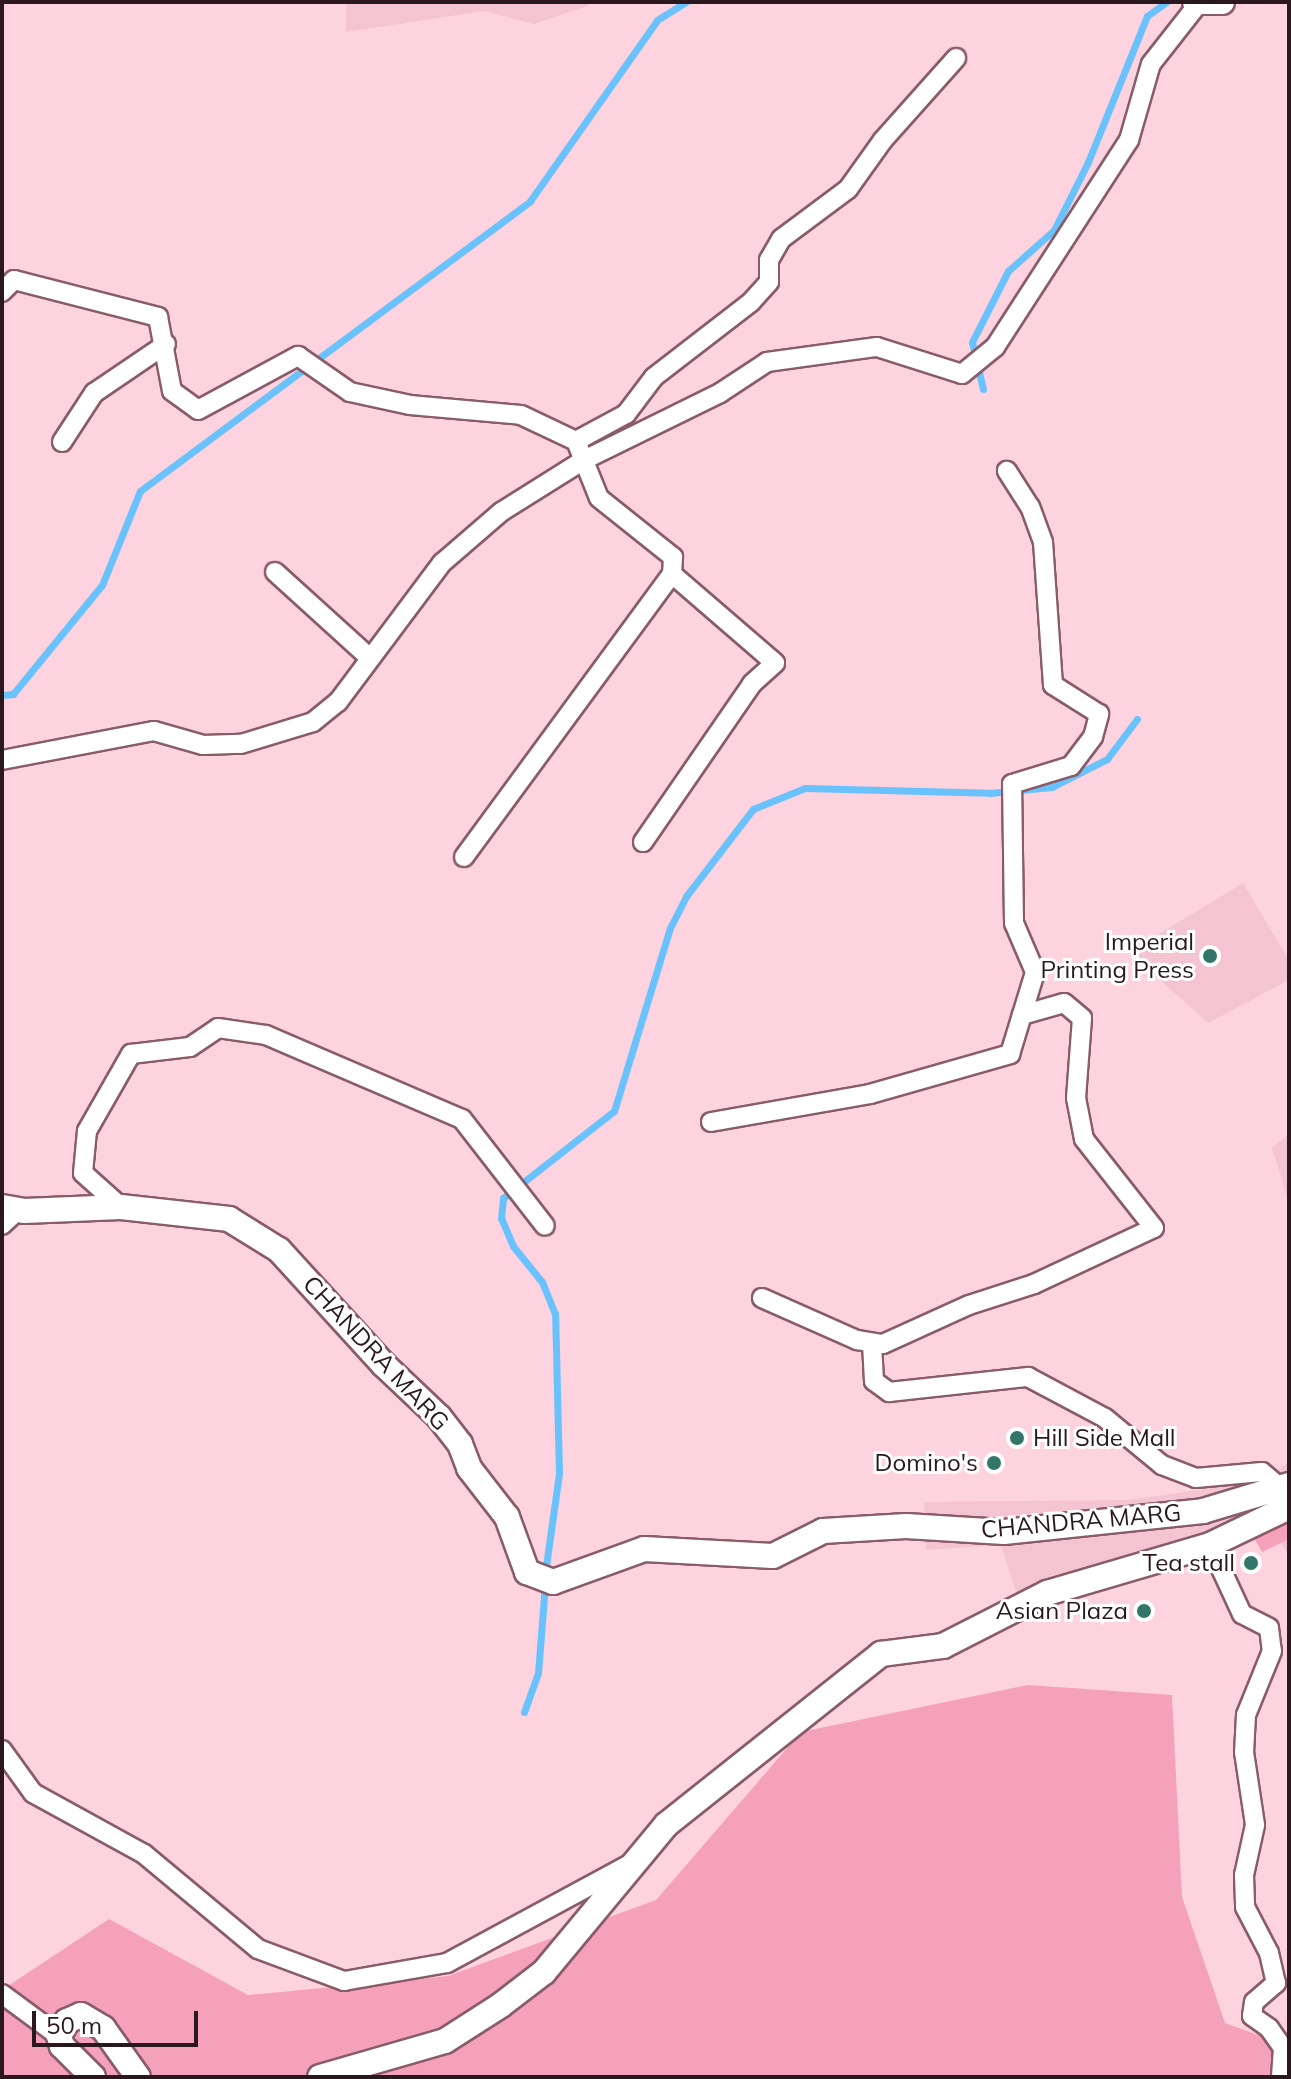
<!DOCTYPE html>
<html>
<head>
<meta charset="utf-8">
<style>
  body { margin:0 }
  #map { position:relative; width:1291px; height:2079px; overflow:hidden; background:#fed3e0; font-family:Mulish,sans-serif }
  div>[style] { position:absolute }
  .built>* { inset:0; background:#f4c4d2 }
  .green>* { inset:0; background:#f6a1bc }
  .stream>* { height:7px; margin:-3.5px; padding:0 3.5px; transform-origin:3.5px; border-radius:3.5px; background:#69c2fb }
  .roads { filter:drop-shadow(2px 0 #895c6a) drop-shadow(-2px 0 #895c6a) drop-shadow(0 2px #895c6a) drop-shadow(0 -2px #895c6a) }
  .street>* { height:18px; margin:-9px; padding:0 9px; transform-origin:9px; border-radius:9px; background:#fff }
  .secondary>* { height:24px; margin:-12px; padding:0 12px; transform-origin:12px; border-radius:12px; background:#fff }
  .dots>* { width:22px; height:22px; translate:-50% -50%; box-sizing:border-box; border:4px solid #fff; border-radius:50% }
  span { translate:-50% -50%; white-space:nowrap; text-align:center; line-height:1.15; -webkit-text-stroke:6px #fff; paint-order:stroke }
  .poi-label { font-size:24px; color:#2a181e }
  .right { translate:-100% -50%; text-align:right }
  .left { translate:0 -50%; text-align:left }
  .street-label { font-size:24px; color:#2a181e }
  .frame { position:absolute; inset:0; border:4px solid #2a181e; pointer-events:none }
  .scale { position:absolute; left:32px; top:2011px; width:166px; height:36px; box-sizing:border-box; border:4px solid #2a181e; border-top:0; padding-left:10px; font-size:24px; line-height:28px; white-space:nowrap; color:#2a181e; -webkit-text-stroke:6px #fff; paint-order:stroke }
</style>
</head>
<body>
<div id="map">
  <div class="built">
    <i style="clip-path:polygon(346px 2px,589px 2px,590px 5px,534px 24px,484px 11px,346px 32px)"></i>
    <i style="clip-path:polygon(1243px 883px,1289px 960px,1289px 980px,1208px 1023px,1129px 952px)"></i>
    <i style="clip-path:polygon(1289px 1134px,1289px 1203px,1272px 1148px)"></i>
    <i style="clip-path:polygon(1289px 1462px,1289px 1555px,1274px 1533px,1022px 1611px,1001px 1545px,926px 1550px,924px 1502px,1128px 1500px,1262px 1481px)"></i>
  </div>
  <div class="green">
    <i style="clip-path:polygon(1289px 1515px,1289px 1539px,1262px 1552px,1252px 1534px)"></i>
    <i style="clip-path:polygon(1028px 1685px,1172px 1695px,1182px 1897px,1225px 2023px,1289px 2046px,1289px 2077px,2px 2077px,2px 1990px,109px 1919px,248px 1995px,448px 1976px,656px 1900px,801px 1732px)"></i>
  </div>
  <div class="stream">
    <i style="left:983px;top:389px;width:48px;rotate:-103.2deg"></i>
    <i style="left:972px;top:342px;width:80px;rotate:-63.1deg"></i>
    <i style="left:1008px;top:271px;width:62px;rotate:-41.7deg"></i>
    <i style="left:1054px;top:230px;width:76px;rotate:-63.4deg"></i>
    <i style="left:1088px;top:162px;width:157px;rotate:-68deg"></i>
    <i style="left:1147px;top:16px;width:24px;rotate:-36deg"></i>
    <i style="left:2px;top:695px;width:11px;rotate:-5deg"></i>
    <i style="left:13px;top:694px;width:141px;rotate:-50.8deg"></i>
    <i style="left:102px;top:585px;width:101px;rotate:-68deg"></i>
    <i style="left:140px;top:491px;width:486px;rotate:-36.6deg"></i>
    <i style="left:530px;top:201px;width:221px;rotate:-54.9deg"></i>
    <i style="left:657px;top:20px;width:34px;rotate:-32deg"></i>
    <i style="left:545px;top:1573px;width:101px;rotate:-82deg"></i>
    <i style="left:559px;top:1473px;width:159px;rotate:-91.4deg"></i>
    <i style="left:555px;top:1314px;width:35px;rotate:-112deg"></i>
    <i style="left:542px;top:1282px;width:46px;rotate:-128.9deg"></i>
    <i style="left:513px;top:1246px;width:30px;rotate:-113deg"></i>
    <i style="left:501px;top:1218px;width:20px;rotate:-84deg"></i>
    <i style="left:503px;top:1198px;width:141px;rotate:-38.1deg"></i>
    <i style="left:614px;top:1111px;width:191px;rotate:-73deg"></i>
    <i style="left:670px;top:928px;width:37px;rotate:-63deg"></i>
    <i style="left:687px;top:895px;width:108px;rotate:-52.5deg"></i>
    <i style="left:753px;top:809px;width:56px;rotate:-22deg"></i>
    <i style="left:805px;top:788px;width:185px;rotate:1.5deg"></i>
    <i style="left:990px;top:793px;width:62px;rotate:-5.5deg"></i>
    <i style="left:1052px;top:787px;width:62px;rotate:-27deg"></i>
    <i style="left:1107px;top:759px;width:50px;rotate:-53.1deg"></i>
    <i style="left:524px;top:1712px;width:41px;rotate:-70.3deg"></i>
    <i style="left:538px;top:1673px;width:88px;rotate:-85.5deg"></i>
  </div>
  <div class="roads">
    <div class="street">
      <i style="left:2px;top:292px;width:17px;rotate:-45deg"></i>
      <i style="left:14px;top:280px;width:149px;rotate:14.4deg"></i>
      <i style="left:158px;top:317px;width:75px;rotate:79.3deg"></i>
      <i style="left:172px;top:391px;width:32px;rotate:36deg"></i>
      <i style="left:198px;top:410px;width:114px;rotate:-28.4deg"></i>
      <i style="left:298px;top:356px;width:63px;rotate:34.7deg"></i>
      <i style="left:350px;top:392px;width:61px;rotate:12.2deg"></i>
      <i style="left:410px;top:405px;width:111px;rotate:5.1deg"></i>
      <i style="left:521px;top:415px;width:61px;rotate:25.3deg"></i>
      <i style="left:576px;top:441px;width:61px;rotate:68deg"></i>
      <i style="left:599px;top:498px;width:95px;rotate:38.6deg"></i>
      <i style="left:673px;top:557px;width:17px;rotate:93deg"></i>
      <i style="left:672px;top:574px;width:136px;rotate:40.8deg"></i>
      <i style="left:775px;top:663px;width:31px;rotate:138deg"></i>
      <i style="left:752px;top:684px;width:192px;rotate:124.6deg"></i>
      <i style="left:576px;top:441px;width:57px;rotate:-28.4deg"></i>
      <i style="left:626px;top:414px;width:46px;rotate:-52.9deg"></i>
      <i style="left:654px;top:377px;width:123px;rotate:-37.7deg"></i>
      <i style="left:751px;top:302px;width:27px;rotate:-48deg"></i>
      <i style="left:769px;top:282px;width:22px;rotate:-90deg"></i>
      <i style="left:769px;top:260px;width:24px;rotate:-60deg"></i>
      <i style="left:781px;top:239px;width:84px;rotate:-36.7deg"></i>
      <i style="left:848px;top:189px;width:60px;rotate:-54.5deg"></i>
      <i style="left:883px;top:140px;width:110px;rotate:-48.3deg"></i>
      <i style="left:62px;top:442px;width:59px;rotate:-56.9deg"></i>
      <i style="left:94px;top:393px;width:87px;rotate:-34.2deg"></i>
      <i style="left:275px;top:572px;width:128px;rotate:42.2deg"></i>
      <i style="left:2px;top:760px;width:155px;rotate:-10.8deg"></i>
      <i style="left:154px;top:731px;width:51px;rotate:15.9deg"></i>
      <i style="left:203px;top:745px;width:38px;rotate:-2deg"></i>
      <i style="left:241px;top:744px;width:75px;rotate:-17deg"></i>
      <i style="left:313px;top:722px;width:32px;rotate:-39deg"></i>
      <i style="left:338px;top:702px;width:174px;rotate:-53.2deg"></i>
      <i style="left:442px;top:563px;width:78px;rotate:-40.8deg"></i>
      <i style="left:501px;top:512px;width:98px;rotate:-32.1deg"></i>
      <i style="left:584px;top:460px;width:152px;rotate:-26.2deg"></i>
      <i style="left:720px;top:393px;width:56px;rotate:-33.4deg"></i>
      <i style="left:767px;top:362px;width:111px;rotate:-7.8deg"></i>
      <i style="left:877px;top:347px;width:89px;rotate:17.6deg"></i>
      <i style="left:962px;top:374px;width:43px;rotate:-39.3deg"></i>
      <i style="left:995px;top:347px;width:247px;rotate:-57.1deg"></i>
      <i style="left:1129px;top:140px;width:79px;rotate:-73.9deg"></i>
      <i style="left:1151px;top:64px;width:76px;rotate:-51.9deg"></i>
      <i style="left:464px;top:857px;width:351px;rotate:-53.7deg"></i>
      <i style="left:711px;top:1122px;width:161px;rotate:-10deg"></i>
      <i style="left:870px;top:1094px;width:146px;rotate:-15.9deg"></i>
      <i style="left:1010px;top:1054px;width:86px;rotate:-73deg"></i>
      <i style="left:1035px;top:972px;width:53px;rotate:-113.2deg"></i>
      <i style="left:1014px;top:923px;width:139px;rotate:-90.8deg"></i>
      <i style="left:1012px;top:784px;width:62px;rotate:-17deg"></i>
      <i style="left:1071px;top:766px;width:36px;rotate:-53deg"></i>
      <i style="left:1093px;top:737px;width:24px;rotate:-75deg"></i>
      <i style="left:1099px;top:714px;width:54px;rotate:-147.8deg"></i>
      <i style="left:1053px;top:685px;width:143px;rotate:-94deg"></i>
      <i style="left:1043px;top:542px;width:37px;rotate:-110deg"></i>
      <i style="left:1030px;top:507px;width:43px;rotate:-122.6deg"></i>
      <i style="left:121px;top:1207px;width:51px;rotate:-138.2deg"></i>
      <i style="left:83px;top:1173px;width:42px;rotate:-84.6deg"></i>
      <i style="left:87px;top:1131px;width:89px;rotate:-60.3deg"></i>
      <i style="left:131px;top:1054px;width:59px;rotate:-6.8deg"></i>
      <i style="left:190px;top:1047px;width:34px;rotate:-34deg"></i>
      <i style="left:218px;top:1028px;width:49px;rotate:8.3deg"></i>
      <i style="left:266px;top:1035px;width:213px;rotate:23.2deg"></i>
      <i style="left:462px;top:1119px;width:135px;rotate:52.2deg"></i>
      <i style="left:2px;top:1225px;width:22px;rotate:-43deg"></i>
      <i style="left:762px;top:1298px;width:104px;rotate:23.9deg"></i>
      <i style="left:857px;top:1340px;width:26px;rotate:9deg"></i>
      <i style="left:883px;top:1344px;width:94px;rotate:-24.4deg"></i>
      <i style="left:969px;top:1305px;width:68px;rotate:-17.9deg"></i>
      <i style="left:1034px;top:1284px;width:132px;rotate:-25deg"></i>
      <i style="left:1154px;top:1228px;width:113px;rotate:-128.2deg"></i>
      <i style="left:1084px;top:1139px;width:42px;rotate:-101deg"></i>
      <i style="left:1076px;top:1098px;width:80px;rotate:-85.7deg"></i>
      <i style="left:1082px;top:1018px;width:23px;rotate:-140deg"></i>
      <i style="left:1064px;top:1003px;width:44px;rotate:164.1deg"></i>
      <i style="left:872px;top:1343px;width:38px;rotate:87deg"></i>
      <i style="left:874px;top:1381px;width:19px;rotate:36deg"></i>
      <i style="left:889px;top:1392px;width:140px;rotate:-6.2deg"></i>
      <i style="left:1028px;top:1377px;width:87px;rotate:28deg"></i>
      <i style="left:1105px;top:1418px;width:74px;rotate:39.5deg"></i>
      <i style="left:1162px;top:1465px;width:36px;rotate:21deg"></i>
      <i style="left:1196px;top:1478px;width:66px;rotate:-5.2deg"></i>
      <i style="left:1262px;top:1472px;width:23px;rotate:41deg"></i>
      <i style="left:1210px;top:1545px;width:76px;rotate:65.1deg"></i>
      <i style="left:1242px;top:1614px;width:30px;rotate:27deg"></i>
      <i style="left:1269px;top:1628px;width:23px;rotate:83deg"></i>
      <i style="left:1272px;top:1651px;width:69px;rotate:112.1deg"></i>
      <i style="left:1246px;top:1715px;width:37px;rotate:93deg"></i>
      <i style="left:1244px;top:1752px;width:74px;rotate:81.4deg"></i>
      <i style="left:1255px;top:1825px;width:51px;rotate:102.4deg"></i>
      <i style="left:1244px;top:1875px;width:32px;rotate:88deg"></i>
      <i style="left:1245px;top:1907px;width:52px;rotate:62.4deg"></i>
      <i style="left:1269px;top:1953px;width:31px;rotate:77deg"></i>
      <i style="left:1276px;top:1983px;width:29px;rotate:139deg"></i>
      <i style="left:1254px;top:2002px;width:14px;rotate:98deg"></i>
      <i style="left:1252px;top:2016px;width:21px;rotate:35deg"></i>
      <i style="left:1269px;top:2028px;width:24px;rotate:55deg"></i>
      <i style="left:1283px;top:2048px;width:29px;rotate:94deg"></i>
      <i style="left:2px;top:1750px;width:53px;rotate:54.2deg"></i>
      <i style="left:33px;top:1793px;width:127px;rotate:28.8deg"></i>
      <i style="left:144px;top:1854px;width:148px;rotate:39.8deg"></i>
      <i style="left:258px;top:1949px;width:92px;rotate:20.4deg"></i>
      <i style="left:344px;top:1981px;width:105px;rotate:-9.9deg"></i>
      <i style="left:447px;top:1963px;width:206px;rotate:-28.4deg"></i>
      <i style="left:2px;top:1994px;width:71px;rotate:36.4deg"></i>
    </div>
    <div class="secondary">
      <i style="left:1195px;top:2px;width:27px"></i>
      <i style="left:2px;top:1207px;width:22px;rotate:10deg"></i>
      <i style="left:24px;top:1211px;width:97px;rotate:-2.4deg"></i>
      <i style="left:121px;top:1207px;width:109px;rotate:6.3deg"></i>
      <i style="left:229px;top:1219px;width:59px;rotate:31.8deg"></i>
      <i style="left:279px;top:1250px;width:154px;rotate:47.6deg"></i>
      <i style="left:383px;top:1364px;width:77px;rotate:43.4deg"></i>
      <i style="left:439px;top:1417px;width:34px;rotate:52deg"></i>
      <i style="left:460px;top:1444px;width:26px;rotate:69deg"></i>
      <i style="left:469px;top:1468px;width:62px;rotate:52.2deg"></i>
      <i style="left:507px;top:1517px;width:59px;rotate:70deg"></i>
      <i style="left:527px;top:1572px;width:28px;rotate:21deg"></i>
      <i style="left:553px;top:1582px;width:97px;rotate:-19.9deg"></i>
      <i style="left:644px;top:1549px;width:129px;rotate:3.1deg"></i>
      <i style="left:773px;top:1556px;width:56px;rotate:-26.6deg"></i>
      <i style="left:823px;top:1531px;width:83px;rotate:-3.4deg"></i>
      <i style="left:906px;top:1526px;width:98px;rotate:3.5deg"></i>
      <i style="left:1004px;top:1532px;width:200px;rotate:-6deg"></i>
      <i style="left:1203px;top:1511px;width:90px;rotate:-16.8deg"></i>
      <i style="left:93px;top:2077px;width:44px;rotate:-135deg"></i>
      <i style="left:62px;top:2046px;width:10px;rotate:-107deg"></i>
      <i style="left:59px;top:2036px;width:17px;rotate:-62deg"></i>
      <i style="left:67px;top:2021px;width:15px;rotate:-23deg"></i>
      <i style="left:81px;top:2015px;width:26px;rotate:31deg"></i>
      <i style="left:103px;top:2028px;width:60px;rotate:54.5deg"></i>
      <i style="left:320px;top:2077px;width:130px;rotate:-16.1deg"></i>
      <i style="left:445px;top:2041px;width:67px;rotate:-32.7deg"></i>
      <i style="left:501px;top:2005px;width:54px;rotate:-37.5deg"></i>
      <i style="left:544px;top:1972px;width:191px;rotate:-50.3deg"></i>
      <i style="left:666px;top:1825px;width:275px;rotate:-38.5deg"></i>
      <i style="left:881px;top:1654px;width:63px;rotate:-7.4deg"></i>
      <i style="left:943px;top:1646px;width:117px;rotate:-27deg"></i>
      <i style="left:1047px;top:1593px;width:170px;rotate:-16.4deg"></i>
      <i style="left:1210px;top:1545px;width:88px;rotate:-25.7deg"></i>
    </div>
  </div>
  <div class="dots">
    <i style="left:1210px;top:956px;background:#327669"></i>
    <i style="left:1017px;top:1438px;background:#327669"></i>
    <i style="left:994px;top:1463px;background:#327669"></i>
    <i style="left:1251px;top:1563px;background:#327669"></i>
    <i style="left:1144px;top:1611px;background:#327669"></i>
  </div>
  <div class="poi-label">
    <span class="right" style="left:1194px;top:956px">Imperial<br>Printing Press</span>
    <span class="left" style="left:1033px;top:1438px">Hill Side Mall</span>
    <span class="right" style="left:978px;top:1463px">Domino's</span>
    <span class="right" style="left:1235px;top:1563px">Tea stall</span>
    <span class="right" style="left:1128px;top:1611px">Asian Plaza</span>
  </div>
  <div class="street-label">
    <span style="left:376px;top:1353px;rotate:47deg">CHANDRA MARG</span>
    <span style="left:1081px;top:1521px;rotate:-5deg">CHANDRA MARG</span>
  </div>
  <div class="frame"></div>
  <div class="scale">50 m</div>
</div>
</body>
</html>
